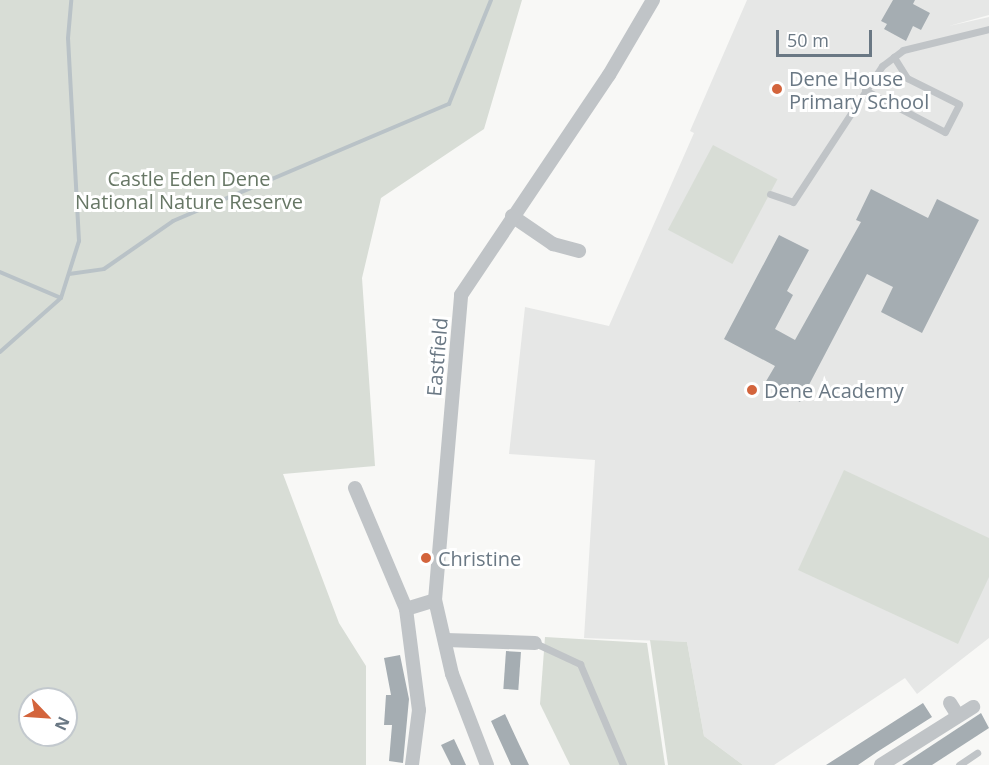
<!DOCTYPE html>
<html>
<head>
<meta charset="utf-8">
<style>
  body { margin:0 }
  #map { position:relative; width:989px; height:765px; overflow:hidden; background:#f8f8f6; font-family:"Open Sans",sans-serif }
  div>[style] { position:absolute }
  .built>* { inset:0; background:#e6e7e6 }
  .green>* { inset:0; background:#d8ddd6; transform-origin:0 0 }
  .stream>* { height:4px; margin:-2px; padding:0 2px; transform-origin:2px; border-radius:2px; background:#b9c2c7 }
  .building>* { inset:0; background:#a5adb2; transform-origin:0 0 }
  .service>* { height:7px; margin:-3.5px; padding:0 3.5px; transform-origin:3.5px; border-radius:3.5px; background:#c0c4c7 }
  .minor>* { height:14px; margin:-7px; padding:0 7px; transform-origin:7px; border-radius:7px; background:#c0c4c7 }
  .dots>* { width:16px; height:16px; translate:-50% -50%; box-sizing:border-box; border:3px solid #fff; border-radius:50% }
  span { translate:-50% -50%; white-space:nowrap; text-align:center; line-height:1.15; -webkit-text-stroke:6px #fff; paint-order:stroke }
  .poi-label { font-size:20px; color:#6a7884 }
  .left { translate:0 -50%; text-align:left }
  .park-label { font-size:20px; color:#677765 }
  .street-label { font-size:20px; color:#6a7884 }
  .north { position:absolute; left:18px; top:687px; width:60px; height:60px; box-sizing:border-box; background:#fff; border:2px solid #c3c9ce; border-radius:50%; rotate:115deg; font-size:16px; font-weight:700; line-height:24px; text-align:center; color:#6a7884 }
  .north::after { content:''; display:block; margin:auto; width:21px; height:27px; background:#d3643c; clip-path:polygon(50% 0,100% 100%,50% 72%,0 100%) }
  .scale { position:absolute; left:776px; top:30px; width:96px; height:27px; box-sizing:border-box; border:3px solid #6a7884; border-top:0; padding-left:8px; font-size:18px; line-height:21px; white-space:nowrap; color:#6a7884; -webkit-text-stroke:4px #fff; paint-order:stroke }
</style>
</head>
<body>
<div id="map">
  <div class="built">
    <i style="clip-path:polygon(747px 0,989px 0,989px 15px,949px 26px,989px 17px,989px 638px,917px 694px,905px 678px,774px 765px,743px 765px,704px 736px,687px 642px,584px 638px,595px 460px,509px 454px,525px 307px,609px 326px,694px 133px,690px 131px)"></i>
  </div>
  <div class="green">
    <i style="clip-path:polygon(evenodd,0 0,522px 0,484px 129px,381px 198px,362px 278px,375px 466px,283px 474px,339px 623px,366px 666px,366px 765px,0 765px,0 0,30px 699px,66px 699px,66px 735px,30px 735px,30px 699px)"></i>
    <i style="left:713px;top:145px;width:73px;height:96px;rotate:28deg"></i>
    <i style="clip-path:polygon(844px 470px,989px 538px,989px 577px,958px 644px,798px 570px)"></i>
    <i style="clip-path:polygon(545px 637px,647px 643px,665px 765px,570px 765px,540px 704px)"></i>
    <i style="clip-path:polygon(650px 640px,687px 642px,704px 736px,743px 765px,668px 765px)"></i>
  </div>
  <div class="stream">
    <i style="left:0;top:272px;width:66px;rotate:23.1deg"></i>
    <i style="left:69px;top:274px;width:35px;rotate:-8deg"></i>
    <i style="left:104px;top:269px;width:84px;rotate:-34.8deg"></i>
    <i style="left:173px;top:221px;width:300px;rotate:-23deg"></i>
    <i style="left:449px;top:104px;width:112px;rotate:-68deg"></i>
    <i style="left:0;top:352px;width:81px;rotate:-41.5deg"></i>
    <i style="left:61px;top:298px;width:60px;rotate:-72.5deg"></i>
    <i style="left:79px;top:241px;width:203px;rotate:-93.1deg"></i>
    <i style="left:68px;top:38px;width:38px;rotate:-85deg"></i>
  </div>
  <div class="building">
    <i style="clip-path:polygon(893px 0,915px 0,913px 4px,930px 13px,921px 30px,913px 26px,906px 41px,884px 29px,887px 24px,881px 21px)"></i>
    <i style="clip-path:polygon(871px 189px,928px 218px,937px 199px,979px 220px,922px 333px,881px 312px,893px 287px,867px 274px,800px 402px,765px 383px,775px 366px,724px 339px,779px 235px,809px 250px,787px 291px,793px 295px,775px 329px,795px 340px,861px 222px,856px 220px)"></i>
    <i style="left:506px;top:651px;width:15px;height:38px;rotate:4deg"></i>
    <i style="clip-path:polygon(400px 655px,409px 699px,403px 763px,389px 761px,392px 725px,384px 725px,386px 695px,391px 695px,384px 658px)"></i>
    <i style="clip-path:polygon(923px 703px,932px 717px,877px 752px,858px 765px,826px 765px)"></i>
    <i style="clip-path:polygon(981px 713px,989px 728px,932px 765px,902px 765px)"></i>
    <i style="clip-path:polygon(505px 714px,518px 742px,529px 765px,511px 765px,491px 721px)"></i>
    <i style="clip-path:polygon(454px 739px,461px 754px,466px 765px,451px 765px,441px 745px)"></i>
  </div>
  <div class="service">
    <i style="left:865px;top:90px;width:90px;rotate:27.7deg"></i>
    <i style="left:945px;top:132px;width:31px;rotate:-63deg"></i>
    <i style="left:959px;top:104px;width:58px;rotate:-153.4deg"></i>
    <i style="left:907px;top:78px;width:25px;rotate:-122deg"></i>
    <i style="left:770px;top:194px;width:24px;rotate:19deg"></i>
    <i style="left:793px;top:202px;width:163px;rotate:-56.8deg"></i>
    <i style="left:882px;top:66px;width:26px;rotate:-37deg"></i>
    <i style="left:903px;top:50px;width:89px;rotate:-13.7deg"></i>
    <i style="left:535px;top:643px;width:50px;rotate:25deg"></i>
    <i style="left:580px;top:664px;width:110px;rotate:66.9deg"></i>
    <i style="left:959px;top:765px;width:22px;rotate:-34deg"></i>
  </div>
  <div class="minor">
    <i style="left:512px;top:216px;width:50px;rotate:34.3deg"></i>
    <i style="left:553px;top:244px;width:27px;rotate:15deg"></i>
    <i style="left:355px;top:488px;width:131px;rotate:67.1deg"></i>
    <i style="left:406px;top:609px;width:102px;rotate:82.7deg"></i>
    <i style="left:419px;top:710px;width:55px;rotate:97.3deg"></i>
    <i style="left:406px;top:609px;width:30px;rotate:-17deg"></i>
    <i style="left:446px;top:640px;width:89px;rotate:1.9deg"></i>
    <i style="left:950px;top:703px;width:15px;rotate:58deg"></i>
    <i style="left:487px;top:765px;width:97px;rotate:-111deg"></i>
    <i style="left:452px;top:674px;width:76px;rotate:-102.9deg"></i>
    <i style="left:435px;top:600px;width:306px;rotate:-85.1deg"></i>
    <i style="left:461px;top:295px;width:265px;rotate:-56.1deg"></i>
    <i style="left:609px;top:75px;width:87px;rotate:-59.6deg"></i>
    <i style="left:881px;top:765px;width:109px;rotate:-32.2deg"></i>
  </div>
  <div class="dots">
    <i style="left:777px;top:89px;background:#d3643c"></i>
    <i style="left:752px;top:390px;background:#d3643c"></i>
    <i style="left:426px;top:558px;background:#d3643c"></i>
  </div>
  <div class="poi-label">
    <span class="left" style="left:789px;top:90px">Dene House<br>Primary School</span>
    <span class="left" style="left:764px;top:390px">Dene Academy</span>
    <span class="left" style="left:438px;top:558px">Christine</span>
  </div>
  <div class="park-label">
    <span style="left:189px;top:190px">Castle Eden Dene<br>National Nature Reserve</span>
  </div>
  <div class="street-label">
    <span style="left:437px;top:357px;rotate:-85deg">Eastfield</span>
  </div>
  <div class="north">N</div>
  <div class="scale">50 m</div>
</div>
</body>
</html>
